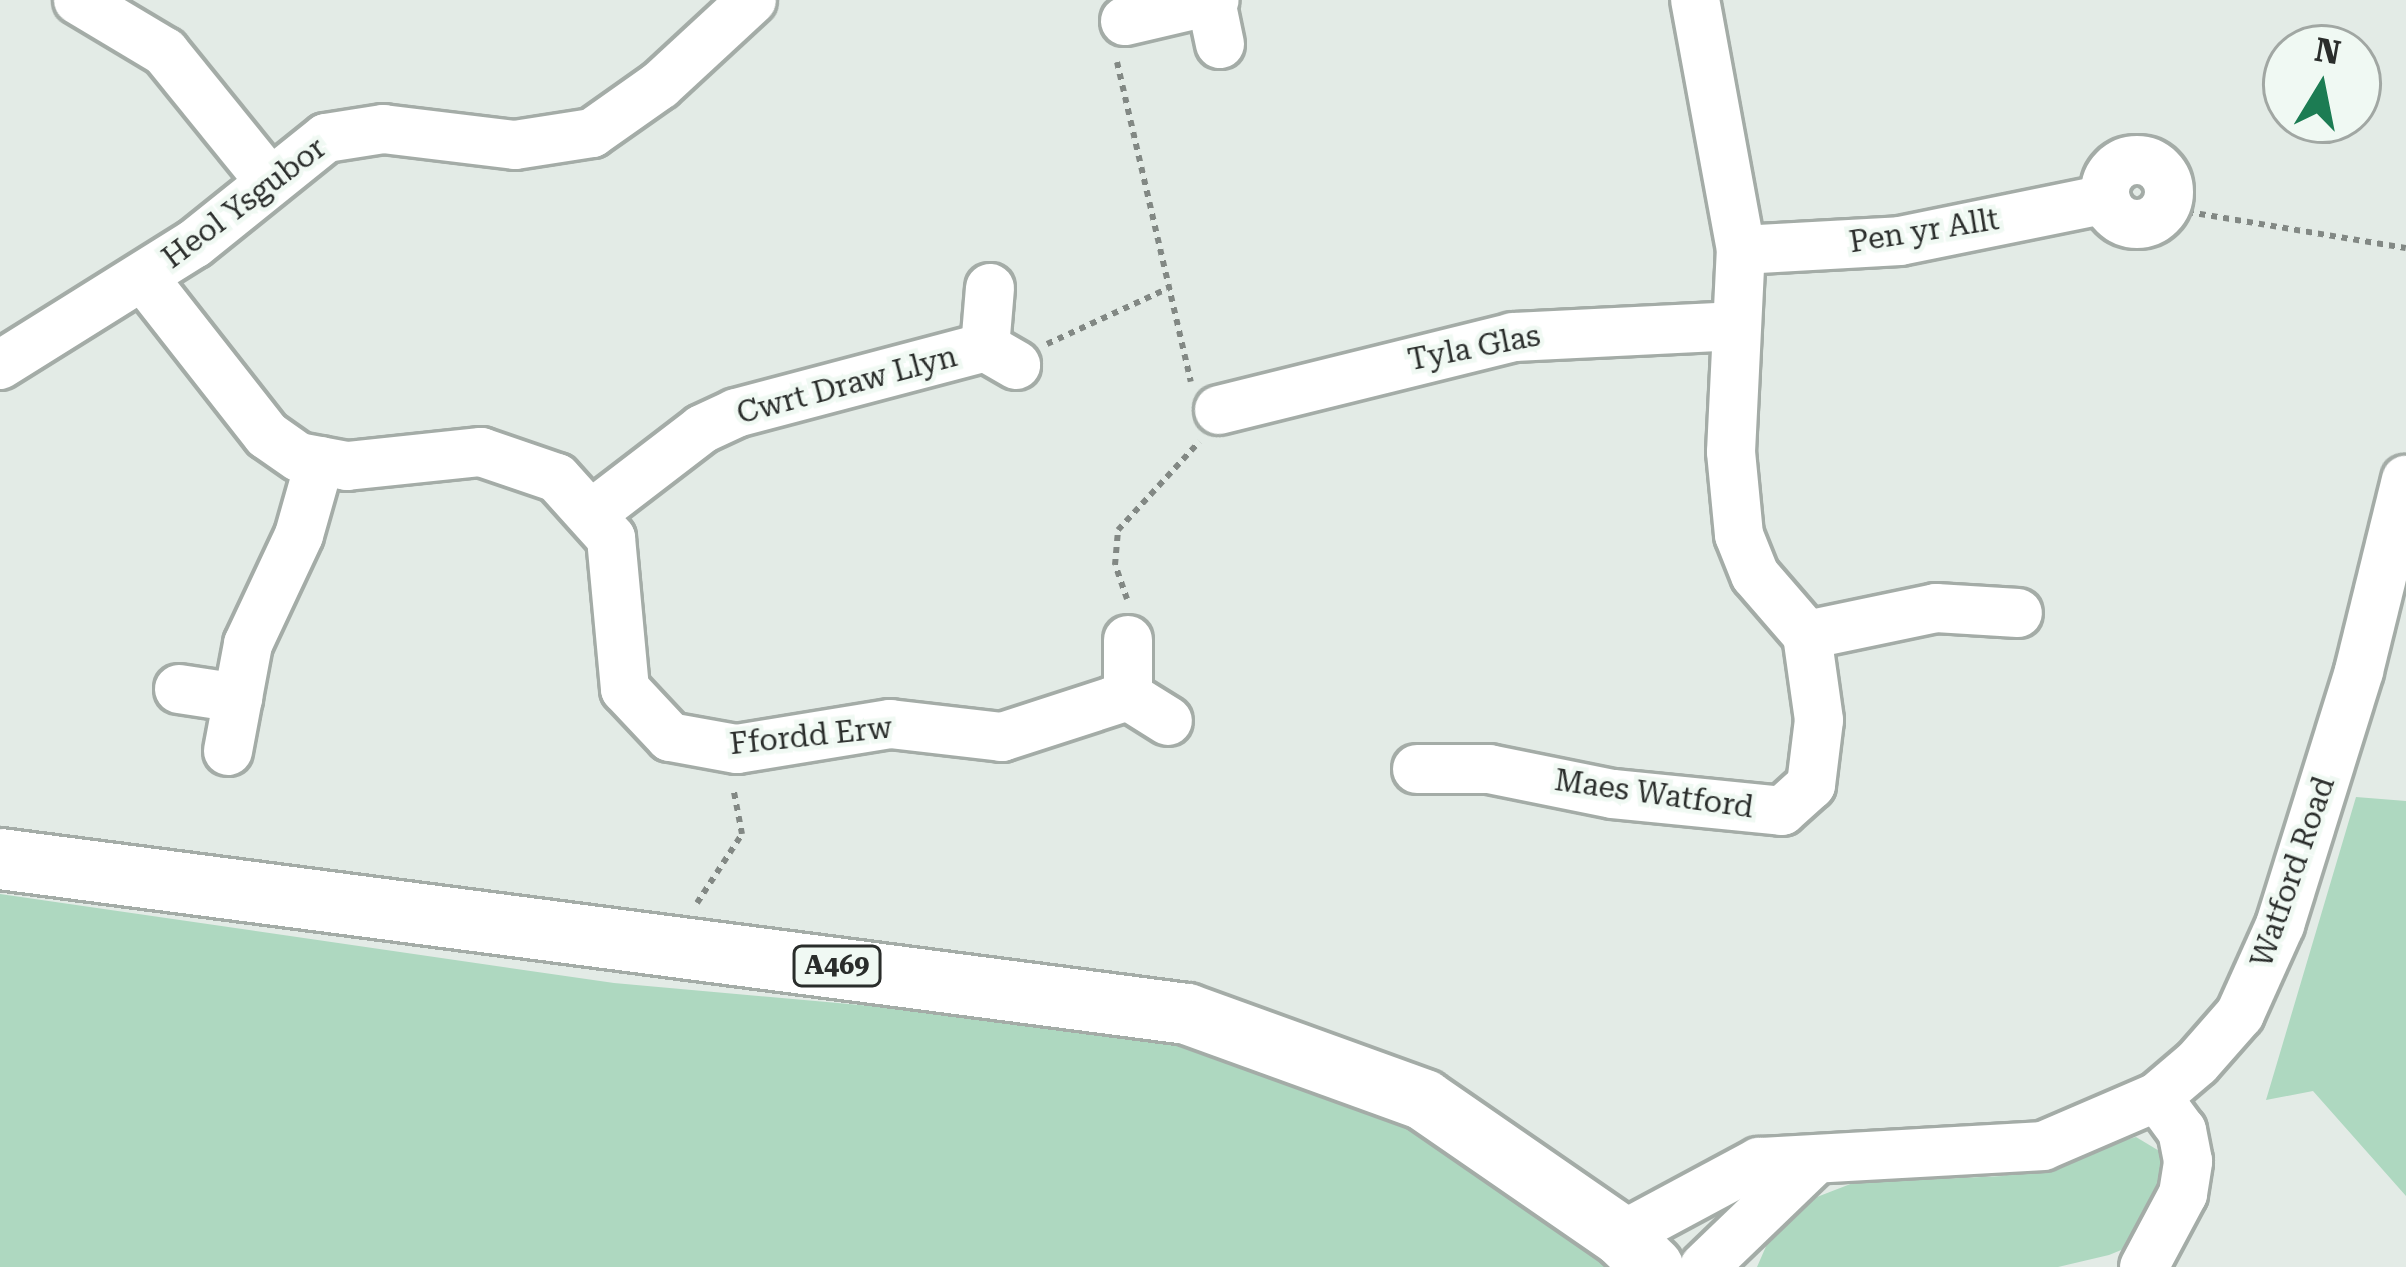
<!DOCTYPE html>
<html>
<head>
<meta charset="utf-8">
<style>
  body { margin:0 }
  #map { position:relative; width:2406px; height:1267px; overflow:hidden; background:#e3ebe6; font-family:"Roboto Serif",serif }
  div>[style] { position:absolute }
  .green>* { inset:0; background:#aed8c0 }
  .path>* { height:6px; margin-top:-3px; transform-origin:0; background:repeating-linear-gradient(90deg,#828884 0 6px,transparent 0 12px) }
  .roads { filter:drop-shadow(3px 0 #a4aca7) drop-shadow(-3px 0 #a4aca7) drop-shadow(0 3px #a4aca7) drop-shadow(0 -3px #a4aca7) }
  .minor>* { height:48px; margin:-24px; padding:0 24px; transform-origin:24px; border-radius:24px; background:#fff }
  .minor>.ring { margin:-24px; padding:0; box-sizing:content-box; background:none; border:48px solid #fff; border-radius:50% }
  .major>* { height:60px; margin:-30px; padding:0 30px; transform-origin:30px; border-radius:30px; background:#fff }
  span { translate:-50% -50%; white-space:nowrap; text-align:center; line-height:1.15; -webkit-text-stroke:9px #f0f9f3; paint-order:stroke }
  .shield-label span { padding:3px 9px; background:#f0f9f3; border:3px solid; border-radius:9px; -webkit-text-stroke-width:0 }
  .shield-label { font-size:27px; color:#2a2d2b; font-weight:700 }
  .street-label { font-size:30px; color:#2a2d2b }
  .north { position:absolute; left:2262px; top:24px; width:120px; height:120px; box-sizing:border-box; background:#f0f9f3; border:3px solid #a1a7a3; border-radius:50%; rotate:10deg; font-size:33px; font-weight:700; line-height:48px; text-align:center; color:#2a2d2b }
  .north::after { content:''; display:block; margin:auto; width:42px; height:54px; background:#1c7c53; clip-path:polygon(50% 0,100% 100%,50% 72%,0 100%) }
</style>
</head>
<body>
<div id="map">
  <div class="green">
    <i style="clip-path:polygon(2356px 797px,2406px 801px,2406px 1196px,2313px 1091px,2266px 1100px)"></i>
    <i style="clip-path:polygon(0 894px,614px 983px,1062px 1023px,1219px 1046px,1365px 1100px,1500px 1178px,1606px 1267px,0 1267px)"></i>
    <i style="clip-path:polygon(2136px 1137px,2166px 1155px,2167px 1170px,2131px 1246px,2109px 1255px,2058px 1267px,1757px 1267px,1774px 1228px,1804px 1202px,1853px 1183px,2003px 1176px)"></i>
  </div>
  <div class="path">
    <i style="left:1117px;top:62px;width:328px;rotate:77deg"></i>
    <i style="left:2164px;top:208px;width:245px;rotate:9.4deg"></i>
    <i style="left:1047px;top:344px;width:134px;rotate:-24.7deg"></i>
    <i style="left:1127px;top:599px;width:36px;rotate:-109deg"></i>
    <i style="left:1115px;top:565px;width:35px;rotate:-85deg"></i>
    <i style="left:1118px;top:530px;width:120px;rotate:-47.4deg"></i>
    <i style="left:697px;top:903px;width:82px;rotate:-56.9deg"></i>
    <i style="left:742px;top:834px;width:43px;rotate:-100.8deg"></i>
  </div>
  <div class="roads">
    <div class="minor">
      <i style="left:78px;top:0;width:101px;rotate:30.9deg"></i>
      <i style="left:165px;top:52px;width:164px;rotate:51deg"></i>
      <i style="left:1211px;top:1px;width:44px;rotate:78.2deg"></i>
      <i style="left:1125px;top:21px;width:92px;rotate:-13.1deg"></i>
      <i class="ring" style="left:2105px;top:160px;width:16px;height:16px"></i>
      <i style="left:1741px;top:250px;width:159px;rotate:-3.2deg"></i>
      <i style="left:1900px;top:241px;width:210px;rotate:-11.5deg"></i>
      <i style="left:143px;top:277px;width:201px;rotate:51.9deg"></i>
      <i style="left:267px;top:435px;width:39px;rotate:35deg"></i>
      <i style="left:299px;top:457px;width:49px;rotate:10.6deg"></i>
      <i style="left:347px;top:466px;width:135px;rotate:-6deg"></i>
      <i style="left:481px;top:452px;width:80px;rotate:18.9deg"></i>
      <i style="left:557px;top:478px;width:81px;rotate:48deg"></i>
      <i style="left:611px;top:538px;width:152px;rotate:84.7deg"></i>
      <i style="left:625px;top:689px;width:66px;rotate:46.8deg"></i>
      <i style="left:670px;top:737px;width:68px;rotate:10.2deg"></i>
      <i style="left:737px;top:749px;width:155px;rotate:-9.3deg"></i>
      <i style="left:890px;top:724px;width:113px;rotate:6.6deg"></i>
      <i style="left:1002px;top:737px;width:133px;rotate:-18deg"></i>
      <i style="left:990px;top:288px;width:59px;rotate:94.8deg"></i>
      <i style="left:985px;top:347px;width:36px;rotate:30deg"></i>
      <i style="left:0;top:365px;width:229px;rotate:-32deg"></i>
      <i style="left:194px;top:244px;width:169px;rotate:-38.8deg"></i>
      <i style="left:326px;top:138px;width:58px;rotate:-9deg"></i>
      <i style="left:383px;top:129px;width:133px;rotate:6.9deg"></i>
      <i style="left:515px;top:145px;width:78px;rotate:-8.9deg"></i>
      <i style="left:592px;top:133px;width:83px;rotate:-35.2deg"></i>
      <i style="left:660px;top:85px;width:125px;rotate:-42.7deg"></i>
      <i style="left:1219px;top:410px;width:303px;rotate:-13.9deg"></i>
      <i style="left:1513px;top:337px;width:221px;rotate:-2.8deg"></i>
      <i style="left:594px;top:512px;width:136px;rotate:-37.5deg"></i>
      <i style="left:702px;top:429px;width:38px;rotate:-25deg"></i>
      <i style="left:736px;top:413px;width:258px;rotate:-14.8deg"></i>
      <i style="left:1807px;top:635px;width:132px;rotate:-11.8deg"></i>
      <i style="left:1936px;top:608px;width:82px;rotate:3.5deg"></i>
      <i style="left:1128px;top:640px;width:56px;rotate:90deg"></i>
      <i style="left:1128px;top:696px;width:47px;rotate:32deg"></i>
      <i style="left:179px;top:689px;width:60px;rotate:8.7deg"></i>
      <i style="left:228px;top:751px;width:109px;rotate:-79.4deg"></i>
      <i style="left:248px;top:644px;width:120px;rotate:-64.9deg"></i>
      <i style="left:299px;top:535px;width:77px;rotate:-74.2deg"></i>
      <i style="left:1417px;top:769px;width:72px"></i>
      <i style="left:1489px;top:769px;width:126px;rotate:11.4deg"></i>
      <i style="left:1613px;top:794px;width:170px;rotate:5.7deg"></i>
      <i style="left:1782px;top:811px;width:39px;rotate:-42deg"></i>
      <i style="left:1811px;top:785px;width:65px;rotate:-83deg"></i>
      <i style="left:1819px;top:720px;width:86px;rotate:-98deg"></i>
      <i style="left:1807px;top:635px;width:79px;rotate:-130.9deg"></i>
      <i style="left:1755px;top:575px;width:43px;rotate:-111.8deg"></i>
      <i style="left:1739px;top:535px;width:83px;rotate:-95.5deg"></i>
      <i style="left:1731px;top:452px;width:202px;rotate:-87.2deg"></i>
      <i style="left:1741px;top:250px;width:254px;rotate:-100.4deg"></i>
      <i style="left:1621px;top:1236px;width:157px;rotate:-28.2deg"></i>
      <i style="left:1759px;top:1162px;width:284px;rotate:-3.2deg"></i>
      <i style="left:2043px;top:1146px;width:124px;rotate:-23.3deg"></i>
      <i style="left:2157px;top:1097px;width:52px;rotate:-40.4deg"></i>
      <i style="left:2197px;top:1063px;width:65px;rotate:-48.7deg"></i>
      <i style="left:2240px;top:1014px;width:98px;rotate:-65.8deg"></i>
      <i style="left:2280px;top:925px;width:266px;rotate:-72.7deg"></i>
      <i style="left:2359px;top:671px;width:197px;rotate:-76.2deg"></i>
      <i style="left:1704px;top:1267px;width:153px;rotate:-43.9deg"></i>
      <i style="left:2144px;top:1267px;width:83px;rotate:-61.9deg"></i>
      <i style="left:2183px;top:1194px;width:33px;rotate:-81deg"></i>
      <i style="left:2188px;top:1161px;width:31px;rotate:-101deg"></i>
      <i style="left:2182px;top:1131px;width:42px;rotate:-126.3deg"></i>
    </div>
    <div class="major">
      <i style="left:0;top:859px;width:1197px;rotate:7.44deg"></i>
      <i style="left:1187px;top:1014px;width:252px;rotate:19.9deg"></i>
      <i style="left:1424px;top:1100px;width:239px;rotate:34.6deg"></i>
      <i style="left:1621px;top:1236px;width:45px;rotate:44.1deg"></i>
    </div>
  </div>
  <div class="shield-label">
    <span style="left:837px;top:966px">A469</span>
  </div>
  <div class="street-label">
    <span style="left:244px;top:203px;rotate:-37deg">Heol Ysgubor</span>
    <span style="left:1924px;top:231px;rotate:-9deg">Pen yr Allt</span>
    <span style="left:1474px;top:348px;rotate:-11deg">Tyla Glas</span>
    <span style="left:847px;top:385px;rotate:-15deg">Cwrt Draw Llyn</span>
    <span style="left:811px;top:736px;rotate:-6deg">Ffordd Erw</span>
    <span style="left:1654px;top:794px;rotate:8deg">Maes Watford</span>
    <span style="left:2293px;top:872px;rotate:-71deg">Watford Road</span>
  </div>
  <div class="north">N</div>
</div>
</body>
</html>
